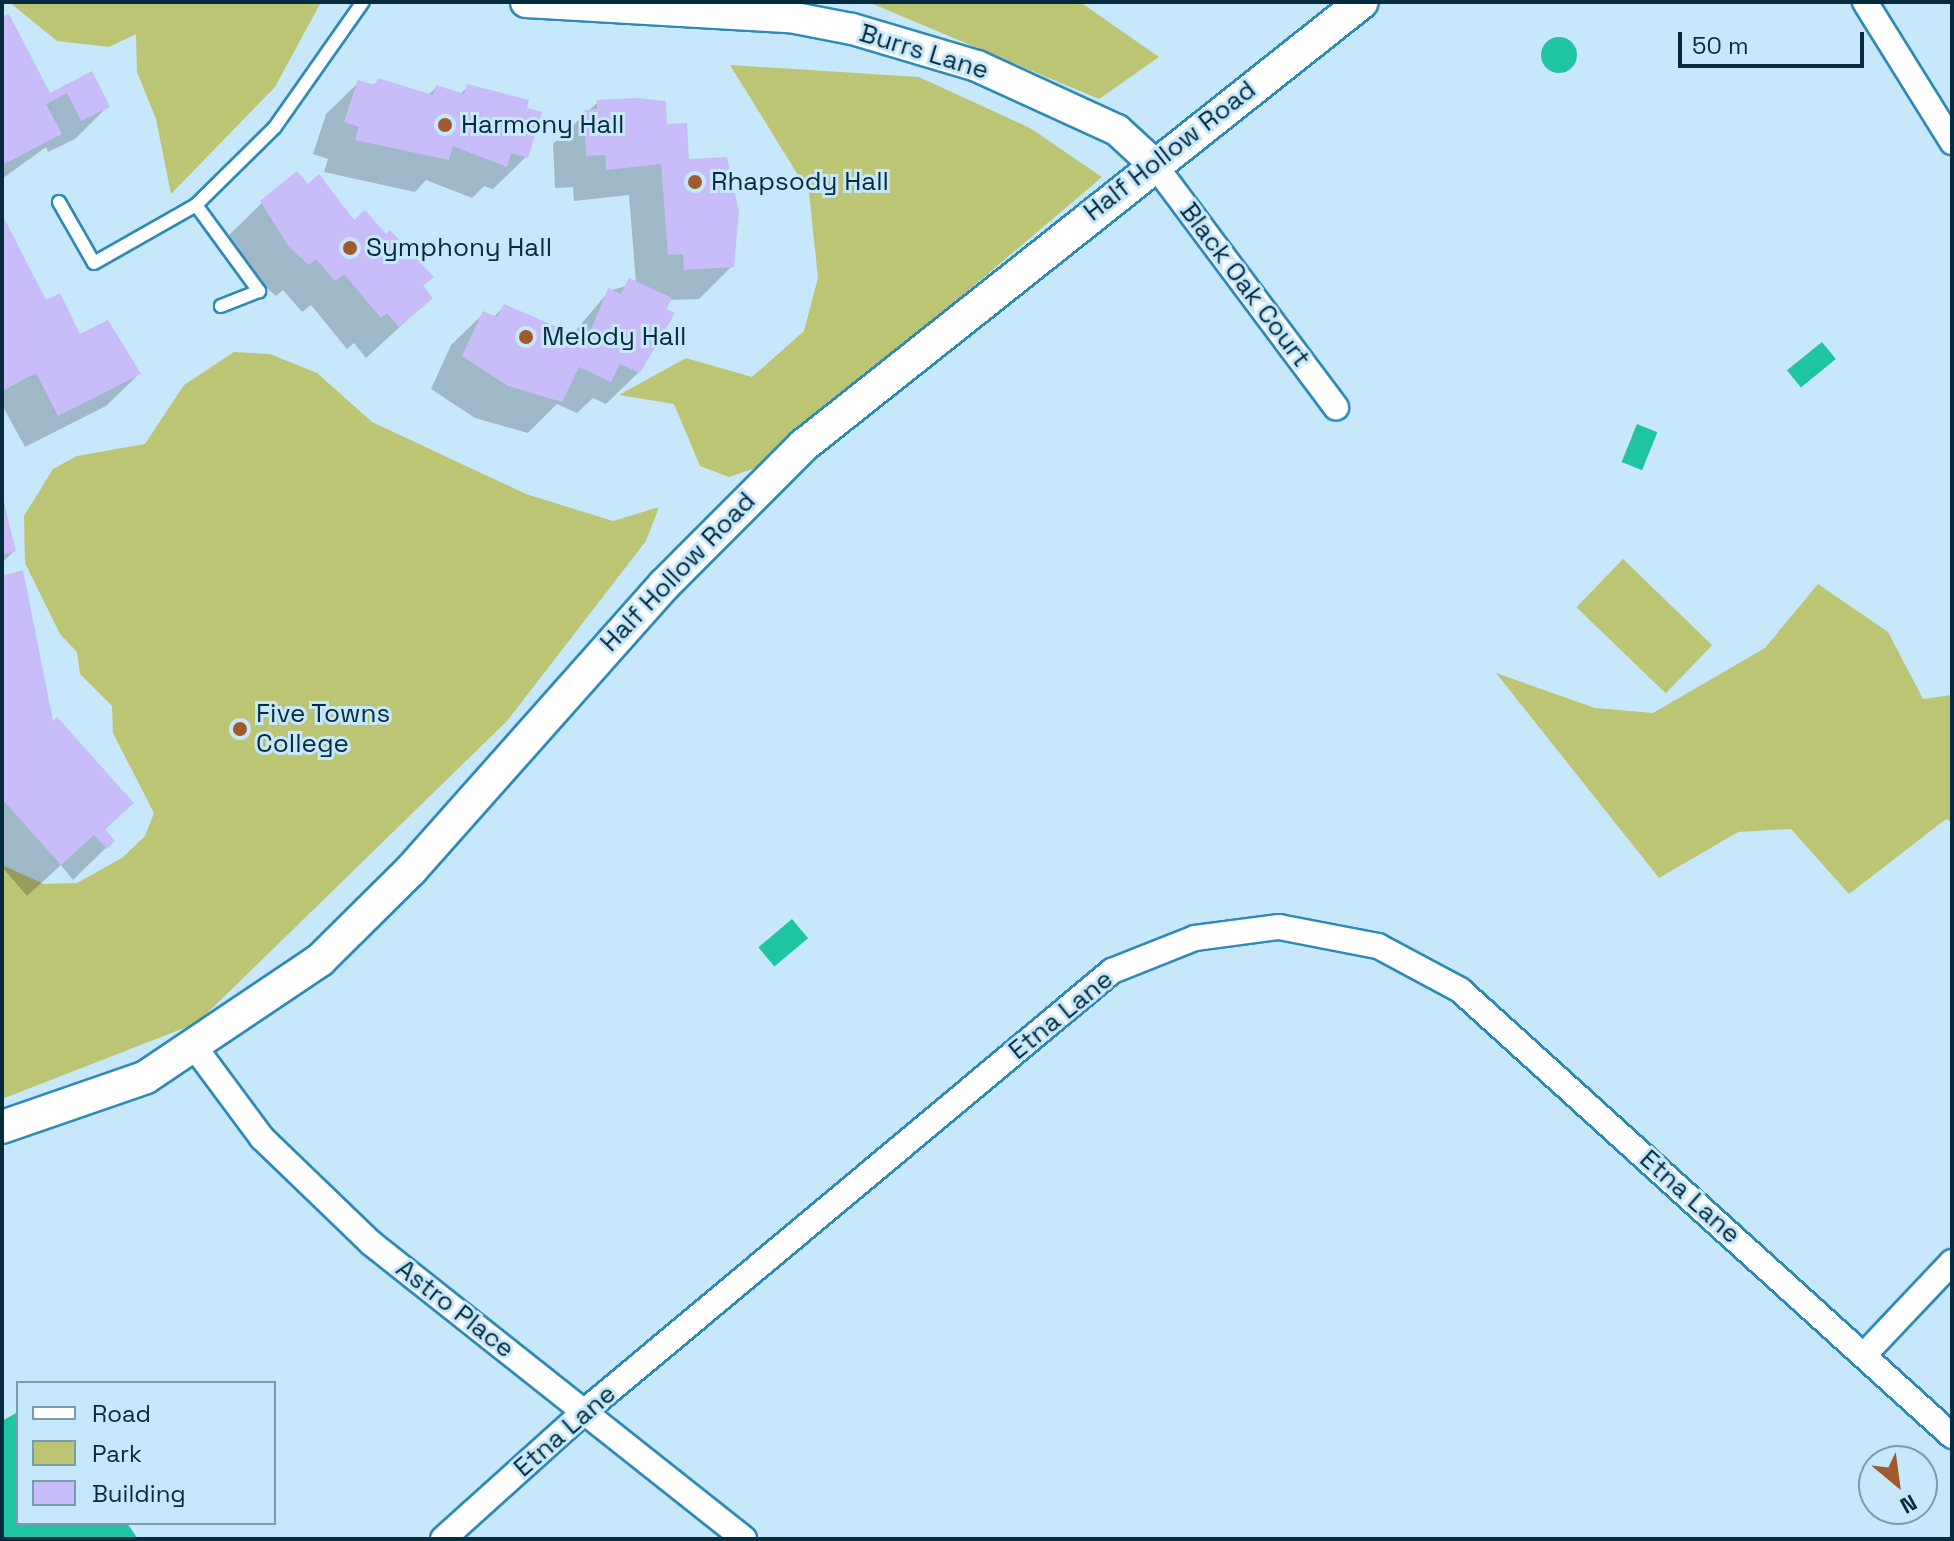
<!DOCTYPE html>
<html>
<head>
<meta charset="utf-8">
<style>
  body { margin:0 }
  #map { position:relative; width:1954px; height:1541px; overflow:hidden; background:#c7e7fa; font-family:"Space Grotesk",sans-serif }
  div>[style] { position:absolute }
  .green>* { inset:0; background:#bcc573; transform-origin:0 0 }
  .water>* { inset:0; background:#1fc4a2; transform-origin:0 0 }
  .round { border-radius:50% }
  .shadow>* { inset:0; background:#0003 }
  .building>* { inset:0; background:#c8bcf9 }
  .roads { filter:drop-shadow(2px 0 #2e8ab6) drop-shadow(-2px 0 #2e8ab6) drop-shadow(0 2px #2e8ab6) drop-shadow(0 -2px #2e8ab6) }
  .service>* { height:12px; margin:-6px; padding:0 6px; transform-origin:6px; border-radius:6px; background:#fff }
  .minor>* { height:24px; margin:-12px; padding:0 12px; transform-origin:12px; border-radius:12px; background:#fff }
  .tertiary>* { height:30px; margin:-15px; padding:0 15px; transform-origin:15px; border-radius:15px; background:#fff }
  .secondary>* { height:32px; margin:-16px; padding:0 16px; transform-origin:16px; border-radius:16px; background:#fff }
  .dots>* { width:22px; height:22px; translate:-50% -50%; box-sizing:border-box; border:4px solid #c7e7fa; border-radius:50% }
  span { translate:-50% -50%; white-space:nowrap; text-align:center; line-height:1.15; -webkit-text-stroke:6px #c7e7fa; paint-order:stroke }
  .street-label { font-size:26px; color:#042c3e }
  .poi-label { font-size:26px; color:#042c3e }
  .left { translate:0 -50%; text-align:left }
  .frame { position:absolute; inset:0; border:4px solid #042c3e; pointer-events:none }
  .legend { position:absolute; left:16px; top:1381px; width:260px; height:144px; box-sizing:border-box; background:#c7e7fa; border:2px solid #799caf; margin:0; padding:10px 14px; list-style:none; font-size:24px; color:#042c3e }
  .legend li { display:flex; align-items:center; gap:16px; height:40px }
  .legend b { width:40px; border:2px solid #799caf }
  .north { position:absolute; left:1858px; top:1445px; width:80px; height:80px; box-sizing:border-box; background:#c7e7fa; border:2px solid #799caf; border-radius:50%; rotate:151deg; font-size:22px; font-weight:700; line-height:32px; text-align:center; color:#042c3e }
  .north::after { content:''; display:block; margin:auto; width:28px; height:36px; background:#9f5b2b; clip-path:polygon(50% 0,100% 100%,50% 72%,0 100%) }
  .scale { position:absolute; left:1678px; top:32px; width:186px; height:36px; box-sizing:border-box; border:4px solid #042c3e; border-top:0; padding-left:10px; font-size:24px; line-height:28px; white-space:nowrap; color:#042c3e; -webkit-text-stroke:6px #c7e7fa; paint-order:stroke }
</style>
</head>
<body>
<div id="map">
  <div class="green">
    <i style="clip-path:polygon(9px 2px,321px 2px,275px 87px,171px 194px,156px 119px,137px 72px,136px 34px,109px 47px,57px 41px)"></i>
    <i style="clip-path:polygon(868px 2px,1080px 2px,1159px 57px,1099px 99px)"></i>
    <i style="clip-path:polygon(730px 65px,919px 77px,1030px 128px,1102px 177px,761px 466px,729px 477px,700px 466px,674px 404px,619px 395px,686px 358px,752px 377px,804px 331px,818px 278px,809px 193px)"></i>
    <i style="clip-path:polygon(234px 352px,270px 354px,317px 373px,372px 422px,526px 494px,613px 521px,659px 507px,646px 541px,507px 721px,197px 1023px,2px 1099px,2px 865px,44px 884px,77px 883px,122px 858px,145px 836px,154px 813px,113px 733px,112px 706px,80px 674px,77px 652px,60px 634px,25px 563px,24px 516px,53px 469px,77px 456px,145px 444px,184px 385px)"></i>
    <i style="left:1623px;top:559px;width:124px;height:67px;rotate:44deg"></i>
    <i style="clip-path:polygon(1818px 584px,1888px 632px,1923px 699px,1952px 695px,1952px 822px,1946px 819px,1849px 894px,1791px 829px,1738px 832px,1659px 878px,1496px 673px,1595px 708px,1653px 713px,1765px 648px)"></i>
  </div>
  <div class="water">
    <i class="round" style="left:1541px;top:37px;width:36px;height:36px"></i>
    <i style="left:1822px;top:342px;width:22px;height:45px;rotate:51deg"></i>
    <i style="left:1637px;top:424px;width:22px;height:41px;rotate:22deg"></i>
    <i style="left:792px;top:919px;width:25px;height:44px;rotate:50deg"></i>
    <i style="clip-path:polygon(18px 1412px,18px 1523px,127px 1523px,138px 1539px,2px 1539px,2px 1421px)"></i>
  </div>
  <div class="shadow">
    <i style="clip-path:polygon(2px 20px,49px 95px,91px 74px,107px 107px,75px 139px,48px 152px,46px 147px,2px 179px)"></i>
    <i style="clip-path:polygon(379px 80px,428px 95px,437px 87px,460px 94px,468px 87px,526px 157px,493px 189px,484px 186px,472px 198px,426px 180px,415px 192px,324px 172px,328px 159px,313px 154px,326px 114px,359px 82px,372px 86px)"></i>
    <i style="clip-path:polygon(598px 102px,665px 126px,732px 266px,699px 299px,668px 300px,639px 372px,606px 404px,593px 398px,577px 413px,557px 404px,528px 433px,475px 418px,431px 389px,451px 345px,484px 313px,493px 318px,504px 306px,572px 335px,609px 291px,636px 283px,629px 195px,574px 201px,573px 187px,555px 188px,553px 144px)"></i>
    <i style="clip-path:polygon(308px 187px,431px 298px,366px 358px,354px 343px,347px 349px,311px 305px,302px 312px,283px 290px,276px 296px,257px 279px,229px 235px,262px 203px)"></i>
    <i style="clip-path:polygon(2px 218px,45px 302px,80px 337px,139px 374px,106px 406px,25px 447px,2px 405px)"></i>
    <i style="clip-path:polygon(2px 492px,14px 551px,2px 563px)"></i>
    <i style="clip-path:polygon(2px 578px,52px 725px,131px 803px,104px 831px,113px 841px,80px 873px,73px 880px,61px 865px,27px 896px,2px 867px)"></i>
  </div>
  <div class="building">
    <i style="clip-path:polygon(9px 14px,50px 93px,92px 71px,110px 107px,81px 121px,67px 93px,46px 104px,62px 134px,2px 165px,2px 17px)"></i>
    <i style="clip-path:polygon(378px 78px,433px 95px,436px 85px,464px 94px,467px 84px,529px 100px,527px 108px,542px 112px,528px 158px,511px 153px,507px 167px,453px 146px,449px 160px,355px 140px,359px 127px,344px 122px,358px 80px,375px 85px)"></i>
    <i style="clip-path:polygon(636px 98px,666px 101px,667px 124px,687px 123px,689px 159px,727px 157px,739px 212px,734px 267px,684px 270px,683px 254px,668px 255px,661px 164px,606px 170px,605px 155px,586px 156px,584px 110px,597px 109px,597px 100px)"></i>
    <i style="clip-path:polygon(297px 171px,308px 184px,319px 174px,354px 220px,365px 210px,386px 234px,390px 230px,434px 277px,423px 286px,433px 298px,399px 327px,387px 313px,381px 318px,344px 274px,335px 281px,316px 259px,309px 265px,289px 247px,260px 201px)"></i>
    <i style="clip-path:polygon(2px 214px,46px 300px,60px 293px,80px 334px,108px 320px,141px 374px,58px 416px,36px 373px,2px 391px)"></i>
    <i style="clip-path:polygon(629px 278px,672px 298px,666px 309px,675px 313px,640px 373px,620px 364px,611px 382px,579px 367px,562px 402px,508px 386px,462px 356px,483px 311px,497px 317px,504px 304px,587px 340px,608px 288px,621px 294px)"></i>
    <i style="clip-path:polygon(2px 497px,16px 551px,2px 555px)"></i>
    <i style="clip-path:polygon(23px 570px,53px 721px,57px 717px,134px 803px,105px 829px,115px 841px,107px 849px,94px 835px,61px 865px,2px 799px,2px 576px)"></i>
  </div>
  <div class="roads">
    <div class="service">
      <i style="left:59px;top:202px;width:70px;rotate:60.2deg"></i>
      <i style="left:94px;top:263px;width:117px;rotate:-29.6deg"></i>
      <i style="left:196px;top:205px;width:111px;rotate:-44.6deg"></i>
      <i style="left:275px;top:127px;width:153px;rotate:-54.9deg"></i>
      <i style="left:196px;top:205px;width:107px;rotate:53.8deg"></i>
      <i style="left:259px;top:291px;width:41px;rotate:158.5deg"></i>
    </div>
    <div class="minor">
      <i style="left:1865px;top:2px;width:165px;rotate:58.1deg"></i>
      <i style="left:1154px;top:164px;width:304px;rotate:53.2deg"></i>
      <i style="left:196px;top:1049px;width:111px;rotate:53.4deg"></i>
      <i style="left:262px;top:1138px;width:151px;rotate:43.9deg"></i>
      <i style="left:371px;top:1243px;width:476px;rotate:38.4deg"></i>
      <i style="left:1864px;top:1355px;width:128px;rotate:-46.6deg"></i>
      <i style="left:443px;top:1539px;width:191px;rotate:-42deg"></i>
      <i style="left:585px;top:1411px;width:687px;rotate:-39.86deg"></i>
      <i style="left:1112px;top:971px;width:89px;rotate:-21.7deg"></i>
      <i style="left:1195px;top:938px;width:85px;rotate:-7.5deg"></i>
      <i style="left:1279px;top:927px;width:101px;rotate:10.9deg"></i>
      <i style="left:1378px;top:946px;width:93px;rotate:28.2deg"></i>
      <i style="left:1460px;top:990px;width:664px;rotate:42.19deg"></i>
    </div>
    <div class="tertiary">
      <i style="left:526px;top:2px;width:264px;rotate:3.3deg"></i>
      <i style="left:790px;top:17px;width:63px;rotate:11deg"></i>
      <i style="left:852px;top:29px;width:130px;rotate:16.5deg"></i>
      <i style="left:977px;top:66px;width:154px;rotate:24.6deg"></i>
      <i style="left:1117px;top:130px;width:50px;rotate:42.6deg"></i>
    </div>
    <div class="secondary">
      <i style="left:2px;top:1127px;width:152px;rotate:-19.1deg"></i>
      <i style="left:146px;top:1077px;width:210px;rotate:-33.9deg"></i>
      <i style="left:320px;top:960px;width:128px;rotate:-44.7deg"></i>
      <i style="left:411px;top:870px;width:381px;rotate:-48.4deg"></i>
      <i style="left:664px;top:585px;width:198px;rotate:-45deg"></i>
      <i style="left:804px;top:445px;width:712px;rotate:-38.45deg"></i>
    </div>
  </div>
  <div class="dots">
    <i style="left:445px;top:125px;background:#9f5b2b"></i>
    <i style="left:695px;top:182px;background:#9f5b2b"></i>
    <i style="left:350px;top:248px;background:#9f5b2b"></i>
    <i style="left:526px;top:337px;background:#9f5b2b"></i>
    <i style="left:240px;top:729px;background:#9f5b2b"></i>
  </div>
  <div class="street-label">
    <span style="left:924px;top:52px;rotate:17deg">Burrs Lane</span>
    <span style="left:1170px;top:151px;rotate:-38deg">Half Hollow Road</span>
    <span style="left:1245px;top:285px;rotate:53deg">Black Oak Court</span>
    <span style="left:678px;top:572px;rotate:-46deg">Half Hollow Road</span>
    <span style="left:1061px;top:1015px;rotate:-39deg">Etna Lane</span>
    <span style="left:1690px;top:1197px;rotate:42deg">Etna Lane</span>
    <span style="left:455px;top:1309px;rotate:38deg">Astro Place</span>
    <span style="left:565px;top:1431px;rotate:-41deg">Etna Lane</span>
  </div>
  <div class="poi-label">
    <span class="left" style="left:461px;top:125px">Harmony Hall</span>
    <span class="left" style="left:711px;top:182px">Rhapsody Hall</span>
    <span class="left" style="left:366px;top:248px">Symphony Hall</span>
    <span class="left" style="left:542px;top:337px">Melody Hall</span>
    <span class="left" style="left:256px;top:729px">Five Towns<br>College</span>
  </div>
  <div class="frame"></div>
  <ul class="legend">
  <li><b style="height:10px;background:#fff"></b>Road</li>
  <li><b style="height:22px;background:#bcc573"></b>Park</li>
  <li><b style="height:22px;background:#c8bcf9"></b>Building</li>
  </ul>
  <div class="north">N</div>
  <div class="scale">50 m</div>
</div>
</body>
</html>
